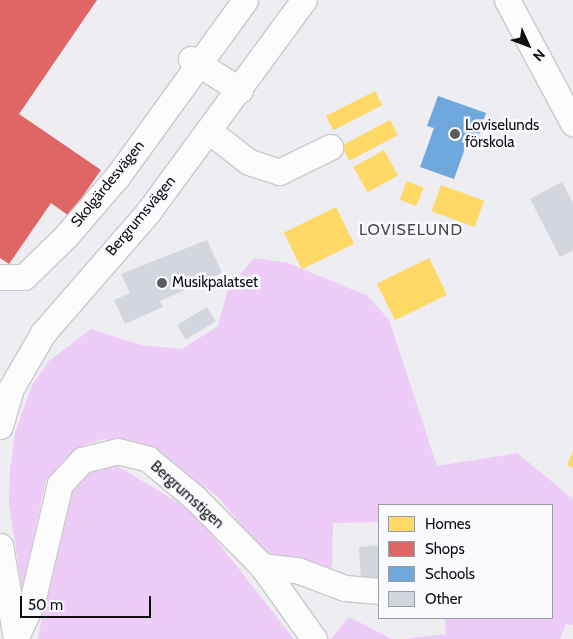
<!DOCTYPE html>
<html>
<head>
<meta charset="utf-8">
<style>
  body { margin:0 }
  #map { position:relative; width:573px; height:639px; overflow:hidden; background:#ededf2; font-family:Cabin,sans-serif }
  div>[style] { position:absolute }
  .green>* { inset:0; background:#eeccf8 }
  .homes>* { inset:0; background:#ffd966; transform-origin:0 0 }
  .shops>* { inset:0; background:#e06666 }
  .schools>* { inset:0; background:#6fa8dc }
  .building>* { inset:0; background:#d3d6de; transform-origin:0 0 }
  .roads { filter:drop-shadow(1px 0 #cacacd) drop-shadow(-1px 0 #cacacd) drop-shadow(0 1px #cacacd) drop-shadow(0 -1px #cacacd) }
  .minor>* { height:25px; margin:-12.5px; padding:0 12.5px; transform-origin:12.5px; border-radius:12.5px; background:#fcfcfd }
  .dots>* { width:14px; height:14px; translate:-50% -50%; box-sizing:border-box; border:2px solid #f9faff; border-radius:50% }
  span { translate:-50% -50%; white-space:nowrap; text-align:center; line-height:1.15; -webkit-text-stroke:5px #f9faff; paint-order:stroke }
  .poi-label { font-size:15px; color:#0f0f11 }
  .left { translate:0 -50%; text-align:left }
  .street-label { font-size:15px; color:#0f0f11 }
  .neighbourhood-label { font-size:16px; color:#48484d; letter-spacing:1px }
  .legend { position:absolute; left:378px; top:504px; width:175px; height:115px; box-sizing:border-box; background:#f9faff; border:1px solid #9b9ca0; margin:0; padding:6px 9px; list-style:none; font-size:15px; color:#0f0f11 }
  .legend li { display:flex; align-items:center; gap:10px; height:25px }
  .legend b { width:25px; border:1px solid #9b9ca0 }
  .north { position:absolute; left:503px; top:20px; width:50px; height:50px; -webkit-text-stroke:4px #f9faff; paint-order:stroke; rotate:133deg; font-size:14px; font-weight:700; line-height:20px; text-align:center; color:#0f0f11 }
  .north::after { content:''; display:block; margin:auto; width:18px; height:22px; background:#0f0f11; clip-path:polygon(50% 0,100% 100%,50% 72%,0 100%) }
  .scale { position:absolute; left:20px; top:596px; width:131px; height:22px; box-sizing:border-box; border:2px solid #0f0f11; border-top:0; padding-left:6px; font-size:15px; line-height:18px; white-space:nowrap; color:#0f0f11; -webkit-text-stroke:4px #f9faff; paint-order:stroke }
</style>
</head>
<body>
<div id="map">
  <div class="green">
    <i style="clip-path:polygon(254px 258px,288px 263px,368px 296px,389px 320px,437px 466px,517px 453px,573px 499px,573px 625px,566px 624px,560px 639px,404px 639px,446px 634px,445px 618px,552px 618px,552px 505px,379px 505px,379px 522px,333px 523px,332px 567px,298px 580px,274px 566px,218px 497px,156px 451px,105px 439px,84px 445px,46px 480px,22px 590px,9px 504px,10px 469px,15px 433px,32px 385px,49px 361px,91px 329px,140px 345px,182px 349px,218px 326px,228px 289px)"></i>
    <i style="clip-path:polygon(113px 463px,195px 513px,294px 639px,38px 639px,63px 502px,87px 473px)"></i>
    <i style="clip-path:polygon(349px 617px,392px 639px,331px 639px)"></i>
  </div>
  <div class="homes">
    <i style="left:375px;top:91px;width:16px;height:55px;rotate:63deg"></i>
    <i style="left:390px;top:120px;width:17px;height:55px;rotate:62deg"></i>
    <i style="left:384px;top:150px;width:29px;height:35px;rotate:61deg"></i>
    <i style="left:407px;top:181px;width:18px;height:20px;rotate:22deg"></i>
    <i style="left:441px;top:185px;width:46px;height:28px;rotate:20deg"></i>
    <i style="left:336px;top:207px;width:41px;height:58px;rotate:64deg"></i>
    <i style="left:429px;top:258px;width:41px;height:58px;rotate:64deg"></i>
    <i style="clip-path:polygon(573px 451px,573px 468px,567px 465px)"></i>
  </div>
  <div class="shops">
    <i style="clip-path:polygon(0 0,97px 0,19px 114px,101px 170px,69px 216px,51px 203px,9px 264px,0 258px)"></i>
  </div>
  <div class="schools">
    <i style="clip-path:polygon(438px 96px,486px 113px,476px 143px,468px 140px,454px 179px,420px 167px,434px 128px,427px 126px)"></i>
  </div>
  <div class="building">
    <i style="clip-path:polygon(562px 182px,573px 203px,573px 250px,560px 257px,530px 199px)"></i>
    <i style="clip-path:polygon(207px 240px,222px 273px,160px 301px,163px 307px,125px 324px,114px 300px,130px 293px,121px 274px)"></i>
    <i style="left:207px;top:307px;width:17px;height:35px;rotate:59deg"></i>
    <i style="clip-path:polygon(379px 545px,379px 581px,361px 583px,359px 547px)"></i>
  </div>
  <div class="roads">
    <div class="minor">
      <i style="left:507px;top:0;width:140px;rotate:61.8deg"></i>
      <i style="left:191px;top:59px;width:58px;rotate:32.3deg"></i>
      <i style="left:209px;top:131px;width:51px;rotate:37.8deg"></i>
      <i style="left:249px;top:162px;width:32px;rotate:18deg"></i>
      <i style="left:279px;top:172px;width:57px;rotate:-26.1deg"></i>
      <i style="left:0;top:277px;width:24px"></i>
      <i style="left:24px;top:277px;width:59px;rotate:-44.3deg"></i>
      <i style="left:66px;top:236px;width:78px;rotate:-49.2deg"></i>
      <i style="left:117px;top:177px;width:218px;rotate:-54.1deg"></i>
      <i style="left:0;top:426px;width:37px;rotate:-74deg"></i>
      <i style="left:10px;top:390px;width:66px;rotate:-59.9deg"></i>
      <i style="left:43px;top:333px;width:160px;rotate:-49deg"></i>
      <i style="left:148px;top:212px;width:263px;rotate:-53.7deg"></i>
      <i style="left:0;top:546px;width:94px;rotate:80.2deg"></i>
      <i style="left:262px;top:566px;width:35px;rotate:7deg"></i>
      <i style="left:297px;top:570px;width:51px;rotate:20.6deg"></i>
      <i style="left:345px;top:588px;width:34px;rotate:5deg"></i>
      <i style="left:16px;top:637px;width:38px;rotate:-65deg"></i>
      <i style="left:32px;top:602px;width:121px;rotate:-76.7deg"></i>
      <i style="left:60px;top:484px;width:33px;rotate:-47deg"></i>
      <i style="left:82px;top:460px;width:36px;rotate:-14deg"></i>
      <i style="left:117px;top:451px;width:32px;rotate:14deg"></i>
      <i style="left:148px;top:459px;width:61px;rotate:39.7deg"></i>
      <i style="left:195px;top:498px;width:95px;rotate:45.4deg"></i>
      <i style="left:262px;top:566px;width:90px;rotate:54.5deg"></i>
    </div>
  </div>
  <div class="dots">
    <i style="left:455px;top:134px;background:#5d5d60"></i>
    <i style="left:162px;top:283px;background:#5d5d60"></i>
  </div>
  <div class="poi-label">
    <span class="left" style="left:465px;top:134px">Loviselunds<br>förskola</span>
    <span class="left" style="left:172px;top:283px">Musikpalatset</span>
  </div>
  <div class="street-label">
    <span style="left:108px;top:184px;rotate:-51deg">Skolgärdesvägen</span>
    <span style="left:141px;top:216px;rotate:-50deg">Bergrumsvägen</span>
    <span style="left:187px;top:495px;rotate:42deg">Bergrumstigen</span>
  </div>
  <div class="neighbourhood-label">
    <span style="left:411px;top:230px">LOVISELUND</span>
  </div>
  <ul class="legend">
  <li><b style="height:14px;background:#ffd966"></b>Homes</li>
  <li><b style="height:14px;background:#e06666"></b>Shops</li>
  <li><b style="height:14px;background:#6fa8dc"></b>Schools</li>
  <li><b style="height:14px;background:#d3d6de"></b>Other</li>
  </ul>
  <div class="north">N</div>
  <div class="scale">50 m</div>
</div>
</body>
</html>
